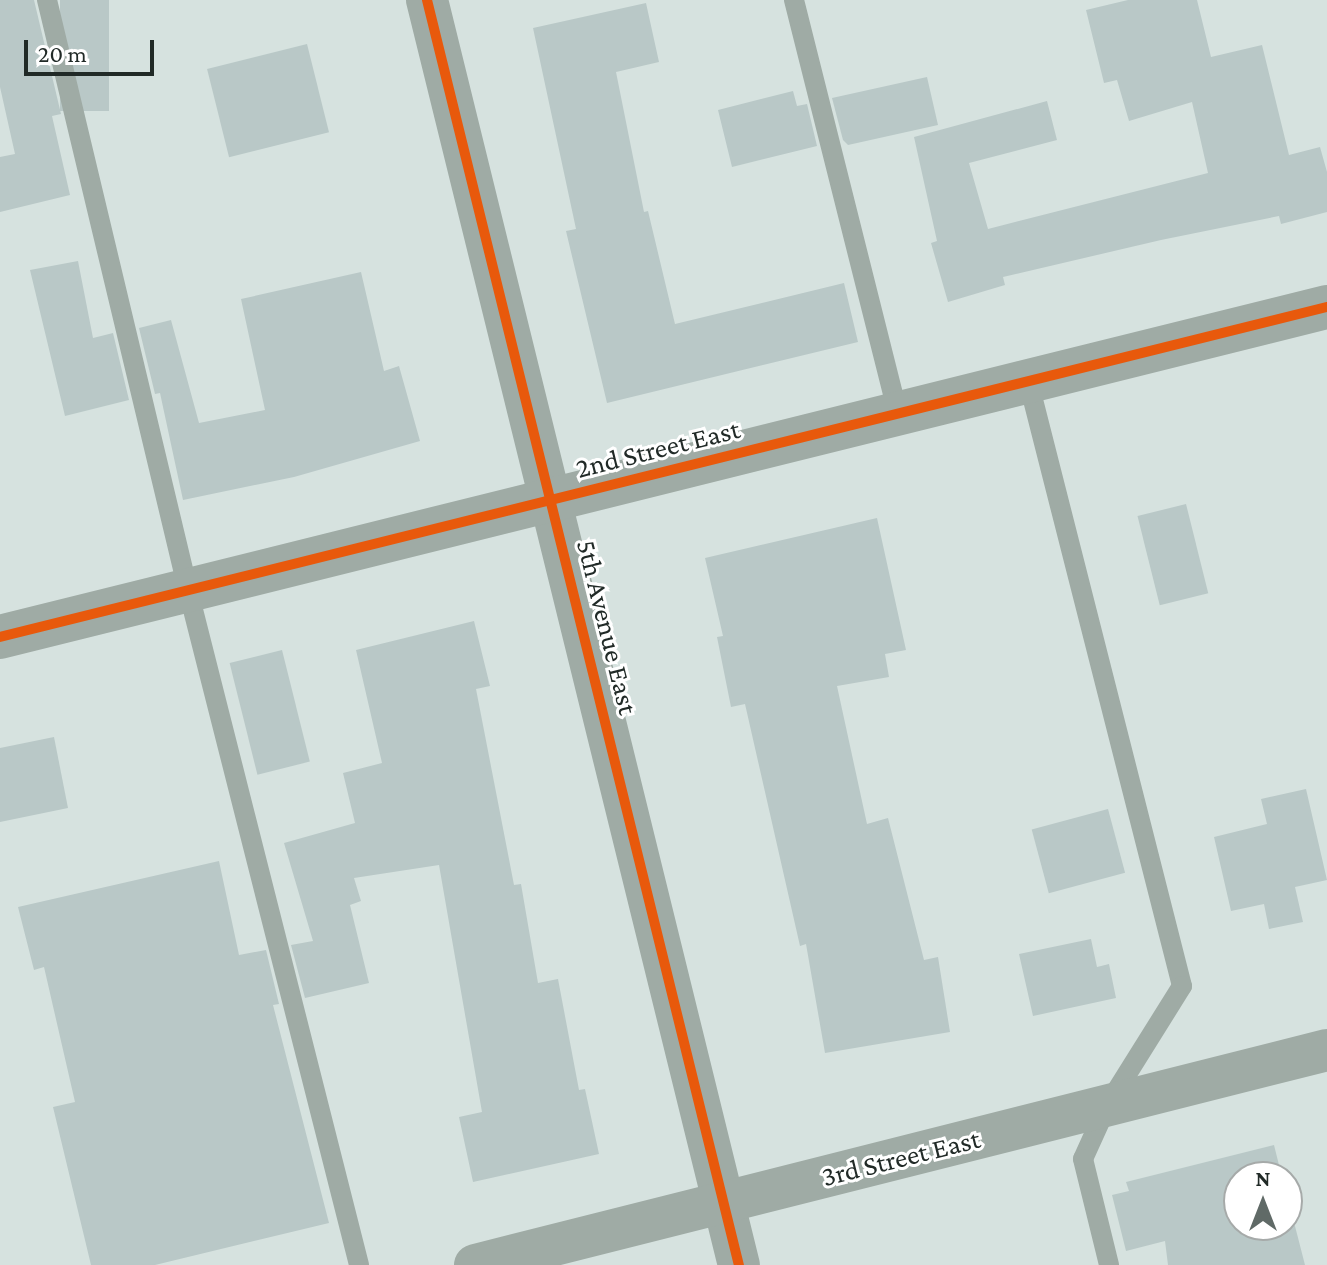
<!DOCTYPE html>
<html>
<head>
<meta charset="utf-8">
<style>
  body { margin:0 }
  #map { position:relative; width:1327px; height:1265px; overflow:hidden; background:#d6e2df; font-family:"Crimson Pro",serif }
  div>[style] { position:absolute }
  .building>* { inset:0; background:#b9c8c7; transform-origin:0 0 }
  .service>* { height:20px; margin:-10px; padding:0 10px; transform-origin:10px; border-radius:10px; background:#9faba5 }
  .minor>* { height:42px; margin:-21px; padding:0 21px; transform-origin:21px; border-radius:21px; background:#9faba5 }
  .tertiary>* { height:44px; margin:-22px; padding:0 22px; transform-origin:22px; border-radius:22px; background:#9faba5 }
  .cycleway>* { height:10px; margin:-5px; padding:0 5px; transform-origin:5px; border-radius:5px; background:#e8590c }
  span { translate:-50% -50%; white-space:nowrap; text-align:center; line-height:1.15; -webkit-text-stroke:6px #fff; paint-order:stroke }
  .street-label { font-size:28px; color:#212a27 }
  .north { position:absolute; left:1223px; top:1161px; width:80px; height:80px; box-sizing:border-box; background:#fff; border:2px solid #a6aaa9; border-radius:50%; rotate:0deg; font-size:22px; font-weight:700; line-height:32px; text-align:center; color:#212a27 }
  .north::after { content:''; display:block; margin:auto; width:28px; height:36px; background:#606a67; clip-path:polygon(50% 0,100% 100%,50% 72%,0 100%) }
  .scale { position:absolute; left:24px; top:40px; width:130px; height:36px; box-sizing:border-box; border:4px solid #212a27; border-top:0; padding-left:10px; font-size:24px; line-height:28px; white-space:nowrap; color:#212a27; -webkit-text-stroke:6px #fff; paint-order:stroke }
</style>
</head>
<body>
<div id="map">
  <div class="building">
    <i style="clip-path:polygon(0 0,34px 0,61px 114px,52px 116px,70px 195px,0 212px,0 157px,15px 154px,0 87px)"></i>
    <i style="left:60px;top:0;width:49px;height:111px"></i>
    <i style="clip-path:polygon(1128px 0,1197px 0,1211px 57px,1262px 45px,1289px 155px,1320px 147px,1327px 172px,1327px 212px,1281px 224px,1279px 216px,1161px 240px,1003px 277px,1005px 285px,948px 302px,931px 243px,937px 241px,914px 137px,1047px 101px,1057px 140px,969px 163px,988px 229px,1208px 173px,1192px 102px,1129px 121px,1117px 80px,1104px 83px,1086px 10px)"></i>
    <i style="clip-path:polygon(646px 3px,659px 62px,616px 72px,644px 212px,648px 211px,675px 324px,844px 283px,858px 342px,607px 403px,566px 231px,576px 229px,533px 28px)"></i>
    <i style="left:307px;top:44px;width:91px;height:103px;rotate:76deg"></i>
    <i style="clip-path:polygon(927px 77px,938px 125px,848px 145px,843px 140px,832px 98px)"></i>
    <i style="clip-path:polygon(793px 91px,797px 106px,807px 104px,817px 146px,732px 167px,718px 110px)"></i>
    <i style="clip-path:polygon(78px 261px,93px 338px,113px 333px,129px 400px,65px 416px,30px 270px)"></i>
    <i style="clip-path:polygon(361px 272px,384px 371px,399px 366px,420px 441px,294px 477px,183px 500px,160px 393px,155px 394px,139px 328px,171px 320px,199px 423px,265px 410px,241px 299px)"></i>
    <i style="left:1186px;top:504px;width:92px;height:50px;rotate:76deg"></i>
    <i style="clip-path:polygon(877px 518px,906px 650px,885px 654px,889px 677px,837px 686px,867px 824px,888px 818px,924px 960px,938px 957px,950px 1032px,825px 1053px,806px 944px,800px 946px,745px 704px,731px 707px,717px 637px,723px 636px,705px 558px)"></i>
    <i style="clip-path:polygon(474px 621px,490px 686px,476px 689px,514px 885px,521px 884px,538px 983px,558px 979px,579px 1090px,585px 1089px,599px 1154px,473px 1182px,459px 1117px,482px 1112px,439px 865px,354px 878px,361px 901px,350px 905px,369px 983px,305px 998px,291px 945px,313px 941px,284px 843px,355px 823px,343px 773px,382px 763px,356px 650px)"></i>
    <i style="left:282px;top:650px;width:115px;height:54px;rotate:76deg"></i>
    <i style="clip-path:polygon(54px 737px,68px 808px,0 822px,0 748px)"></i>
    <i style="clip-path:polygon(1306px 789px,1327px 880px,1295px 887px,1303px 922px,1269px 929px,1264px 904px,1231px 911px,1214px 837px,1267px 824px,1261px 799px)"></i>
    <i style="left:1108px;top:809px;width:66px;height:79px;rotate:75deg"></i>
    <i style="clip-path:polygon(219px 861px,239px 955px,266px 950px,279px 1004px,273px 1005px,329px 1223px,155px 1265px,91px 1265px,53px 1107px,75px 1102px,44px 967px,34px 970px,18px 907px)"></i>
    <i style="clip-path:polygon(1091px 939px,1097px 967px,1109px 964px,1116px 998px,1033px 1016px,1019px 954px)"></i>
    <i style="clip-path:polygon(1274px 1145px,1282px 1177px,1239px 1177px,1239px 1225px,1287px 1225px,1287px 1195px,1305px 1265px,1168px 1265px,1165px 1241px,1126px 1251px,1112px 1195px,1129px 1191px,1126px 1182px)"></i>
  </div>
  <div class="service">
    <i style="left:47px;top:0;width:607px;rotate:76.56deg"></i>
    <i style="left:188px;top:590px;width:696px;rotate:75.78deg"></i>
    <i style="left:794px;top:0;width:427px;rotate:75.9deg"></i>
    <i style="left:1029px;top:384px;width:621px;rotate:75.74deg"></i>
    <i style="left:1182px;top:986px;width:142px;rotate:122deg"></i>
    <i style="left:1107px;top:1106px;width:58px;rotate:114.4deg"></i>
    <i style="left:1083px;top:1159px;width:109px;rotate:76.2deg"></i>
  </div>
  <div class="minor">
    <i style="left:427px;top:0;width:1303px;rotate:76.15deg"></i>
    <i style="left:475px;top:1265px;width:879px;rotate:-14.16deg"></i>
  </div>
  <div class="tertiary">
    <i style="left:0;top:637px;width:1367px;rotate:-13.97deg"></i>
  </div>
  <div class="cycleway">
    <i style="left:427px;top:0;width:1303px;rotate:76.15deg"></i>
    <i style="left:0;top:637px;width:1367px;rotate:-13.97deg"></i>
  </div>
  <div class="street-label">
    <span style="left:658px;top:449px;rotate:-14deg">2nd Street East</span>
    <span style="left:607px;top:627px;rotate:76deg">5th Avenue East</span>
    <span style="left:901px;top:1158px;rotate:-14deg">3rd Street East</span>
  </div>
  <div class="north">N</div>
  <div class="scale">20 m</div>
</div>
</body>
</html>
